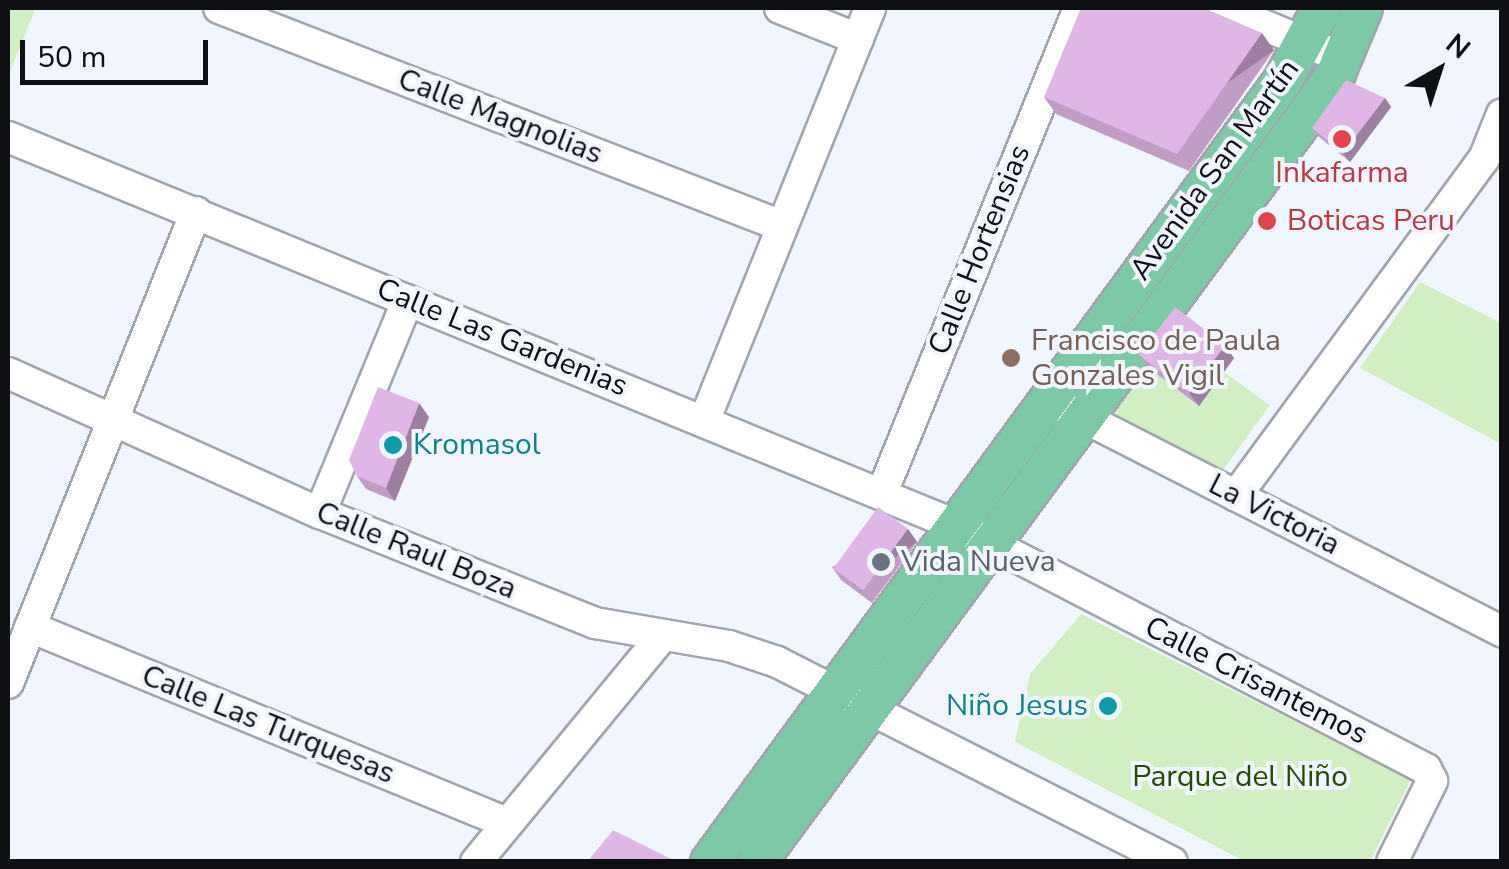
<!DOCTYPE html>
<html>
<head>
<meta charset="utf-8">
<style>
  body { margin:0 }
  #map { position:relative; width:1509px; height:869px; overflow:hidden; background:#f0f5fe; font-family:"Nunito Sans",sans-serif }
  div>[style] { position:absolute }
  .green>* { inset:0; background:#d2efc3 }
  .roads { filter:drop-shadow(2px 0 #a1a5ad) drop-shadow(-2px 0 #a1a5ad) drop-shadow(0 2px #a1a5ad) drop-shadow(0 -2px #a1a5ad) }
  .minor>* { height:30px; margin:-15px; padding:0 15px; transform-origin:15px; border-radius:15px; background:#fff }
  .major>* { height:38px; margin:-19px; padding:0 19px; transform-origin:19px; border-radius:19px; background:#7dc8a6 }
  .wall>* { inset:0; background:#c19dc6 }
  .shaded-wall>* { inset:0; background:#9d7fa1; transform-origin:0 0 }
  .building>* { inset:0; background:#e0b6e6; transform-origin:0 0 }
  .dots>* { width:28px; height:28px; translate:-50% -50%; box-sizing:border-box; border:5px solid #f0f5fe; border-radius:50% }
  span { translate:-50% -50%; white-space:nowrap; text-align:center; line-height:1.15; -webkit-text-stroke:8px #f0f5fe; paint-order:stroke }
  .street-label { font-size:30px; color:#0f1013 }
  .health-label { font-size:30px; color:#be3a42 }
  .left { translate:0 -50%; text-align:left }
  .education-label { font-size:30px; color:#785e54 }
  .culture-label { font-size:30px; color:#0d838f }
  .right { translate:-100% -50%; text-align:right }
  .worship-label { font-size:30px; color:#5b616d }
  .park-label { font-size:30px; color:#234c00 }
  .frame { position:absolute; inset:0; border:10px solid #0f1013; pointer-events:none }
  .north { position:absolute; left:1389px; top:20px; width:100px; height:100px; -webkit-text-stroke:8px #f0f5fe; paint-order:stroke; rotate:39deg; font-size:28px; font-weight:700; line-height:40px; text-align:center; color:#0f1013 }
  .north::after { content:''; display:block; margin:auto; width:35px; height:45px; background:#0f1013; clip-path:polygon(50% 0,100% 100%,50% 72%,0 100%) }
  .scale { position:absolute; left:20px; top:40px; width:188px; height:45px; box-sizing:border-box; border:5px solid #0f1013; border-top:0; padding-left:12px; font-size:30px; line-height:35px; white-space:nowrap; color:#0f1013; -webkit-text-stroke:8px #f0f5fe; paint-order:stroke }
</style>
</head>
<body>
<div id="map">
  <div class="green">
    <i style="clip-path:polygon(8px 8px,36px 8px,8px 76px)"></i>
    <i style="clip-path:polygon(1420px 282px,1501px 323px,1501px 444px,1360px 368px)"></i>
    <i style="clip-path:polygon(1145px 365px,1198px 406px,1224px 372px,1270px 405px,1223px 470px,1118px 420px,1115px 405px)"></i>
    <i style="clip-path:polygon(1081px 614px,1411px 780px,1370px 861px,1244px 861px,1015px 742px,1030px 674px)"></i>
  </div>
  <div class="roads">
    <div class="minor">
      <i style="left:219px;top:8px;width:604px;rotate:21.17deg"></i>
      <i style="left:780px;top:8px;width:84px;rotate:21.7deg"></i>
      <i style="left:1222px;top:8px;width:131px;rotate:22.5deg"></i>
      <i style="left:8px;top:137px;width:1021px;rotate:22.27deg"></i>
      <i style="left:953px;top:524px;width:533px;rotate:27.38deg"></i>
      <i style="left:1426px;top:769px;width:13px;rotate:63deg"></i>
      <i style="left:1432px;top:781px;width:90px;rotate:116.3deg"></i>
      <i style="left:8px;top:373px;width:342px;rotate:24.2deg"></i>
      <i style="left:320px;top:513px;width:296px;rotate:21.8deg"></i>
      <i style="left:595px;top:623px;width:136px;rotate:9.7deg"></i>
      <i style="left:729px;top:646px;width:51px;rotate:18.4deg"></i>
      <i style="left:777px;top:662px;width:443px;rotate:26.9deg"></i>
      <i style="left:1067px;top:409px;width:489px;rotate:27.1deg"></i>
      <i style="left:705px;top:419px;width:443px;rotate:-68.1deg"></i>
      <i style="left:882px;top:493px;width:523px;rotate:-67.89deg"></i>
      <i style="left:1236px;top:496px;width:418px;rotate:-53.7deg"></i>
      <i style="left:1484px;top:159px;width:48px;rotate:-68.2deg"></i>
      <i style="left:320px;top:513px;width:230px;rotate:-67.6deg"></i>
      <i style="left:30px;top:627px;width:516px;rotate:22.34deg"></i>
      <i style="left:8px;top:683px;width:507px;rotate:-68.24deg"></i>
      <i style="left:476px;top:862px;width:293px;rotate:-50.5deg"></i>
    </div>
    <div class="major">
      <i style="left:710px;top:862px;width:967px;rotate:-53.75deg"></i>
      <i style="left:1282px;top:82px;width:84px;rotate:-61.6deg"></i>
      <i style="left:757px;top:862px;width:940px;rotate:-53.65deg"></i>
      <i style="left:1314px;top:105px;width:39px;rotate:-55deg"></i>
      <i style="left:1336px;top:73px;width:70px;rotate:-67.4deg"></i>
    </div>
  </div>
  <div class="wall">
    <i style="clip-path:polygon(1274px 50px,1189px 171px,1056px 114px,1044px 97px)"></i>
    <i style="clip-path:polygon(1385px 98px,1391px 107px,1350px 162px,1319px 137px,1312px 128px)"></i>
    <i style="clip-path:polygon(1139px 355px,1234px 358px,1199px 406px,1149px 368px)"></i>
    <i style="clip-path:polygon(429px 417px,395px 501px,366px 489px,357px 476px)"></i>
    <i style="clip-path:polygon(908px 529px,917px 542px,872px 603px,841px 580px,832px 567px)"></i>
  </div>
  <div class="shaded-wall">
    <i style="left:1262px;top:33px;width:21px;height:148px;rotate:55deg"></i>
    <i style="clip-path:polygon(1385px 98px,1391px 107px,1350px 162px,1343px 153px)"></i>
    <i style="clip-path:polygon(1225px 345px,1234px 358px,1199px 406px,1189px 393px)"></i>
    <i style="clip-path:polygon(419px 403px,429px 417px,395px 501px,386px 488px)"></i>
    <i style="left:908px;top:529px;width:16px;height:76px;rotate:55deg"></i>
  </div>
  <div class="building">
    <i style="clip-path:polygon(1081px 8px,1204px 8px,1262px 33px,1177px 154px,1044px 97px)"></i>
    <i style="clip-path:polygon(1346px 80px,1385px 98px,1343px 153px,1312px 128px)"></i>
    <i style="left:1175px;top:307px;width:63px;height:60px;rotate:37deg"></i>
    <i style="clip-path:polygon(378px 387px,419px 403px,386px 488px,357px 476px,349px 460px)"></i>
    <i style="left:878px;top:507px;width:37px;height:76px;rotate:36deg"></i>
    <i style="clip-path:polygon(613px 830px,673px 860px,587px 862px)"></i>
  </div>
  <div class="dots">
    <i style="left:1342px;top:139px;background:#e0444e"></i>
    <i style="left:1267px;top:221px;background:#e0444e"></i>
    <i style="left:1011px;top:358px;background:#8d6e63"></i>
    <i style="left:393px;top:445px;background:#0f9aa8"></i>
    <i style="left:881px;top:562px;background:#6b7280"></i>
    <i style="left:1108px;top:706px;background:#0f9aa8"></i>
  </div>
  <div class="street-label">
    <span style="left:500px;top:117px;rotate:21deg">Calle Magnolias</span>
    <span style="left:1215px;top:170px;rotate:-54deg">Avenida San Martín</span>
    <span style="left:980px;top:250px;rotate:-68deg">Calle Hortensias</span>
    <span style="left:502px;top:338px;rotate:22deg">Calle Las Gardenias</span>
    <span style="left:1274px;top:515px;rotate:27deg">La Victoria</span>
    <span style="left:416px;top:551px;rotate:22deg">Calle Raul Boza</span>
    <span style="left:1256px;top:681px;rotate:27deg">Calle Crisantemos</span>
    <span style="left:268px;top:725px;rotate:22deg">Calle Las Turquesas</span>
  </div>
  <div class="health-label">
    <span style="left:1342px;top:173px">Inkafarma</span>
    <span class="left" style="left:1287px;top:221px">Boticas Peru</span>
  </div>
  <div class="education-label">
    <span class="left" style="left:1031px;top:358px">Francisco de Paula<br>Gonzales Vigil</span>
  </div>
  <div class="culture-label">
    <span class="left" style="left:413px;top:445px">Kromasol</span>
    <span class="right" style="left:1088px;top:706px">Niño Jesus</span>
  </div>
  <div class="worship-label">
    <span class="left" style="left:901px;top:562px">Vida Nueva</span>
  </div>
  <div class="park-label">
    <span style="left:1240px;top:777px">Parque del Niño</span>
  </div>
  <div class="frame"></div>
  <div class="north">N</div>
  <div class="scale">50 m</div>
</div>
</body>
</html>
